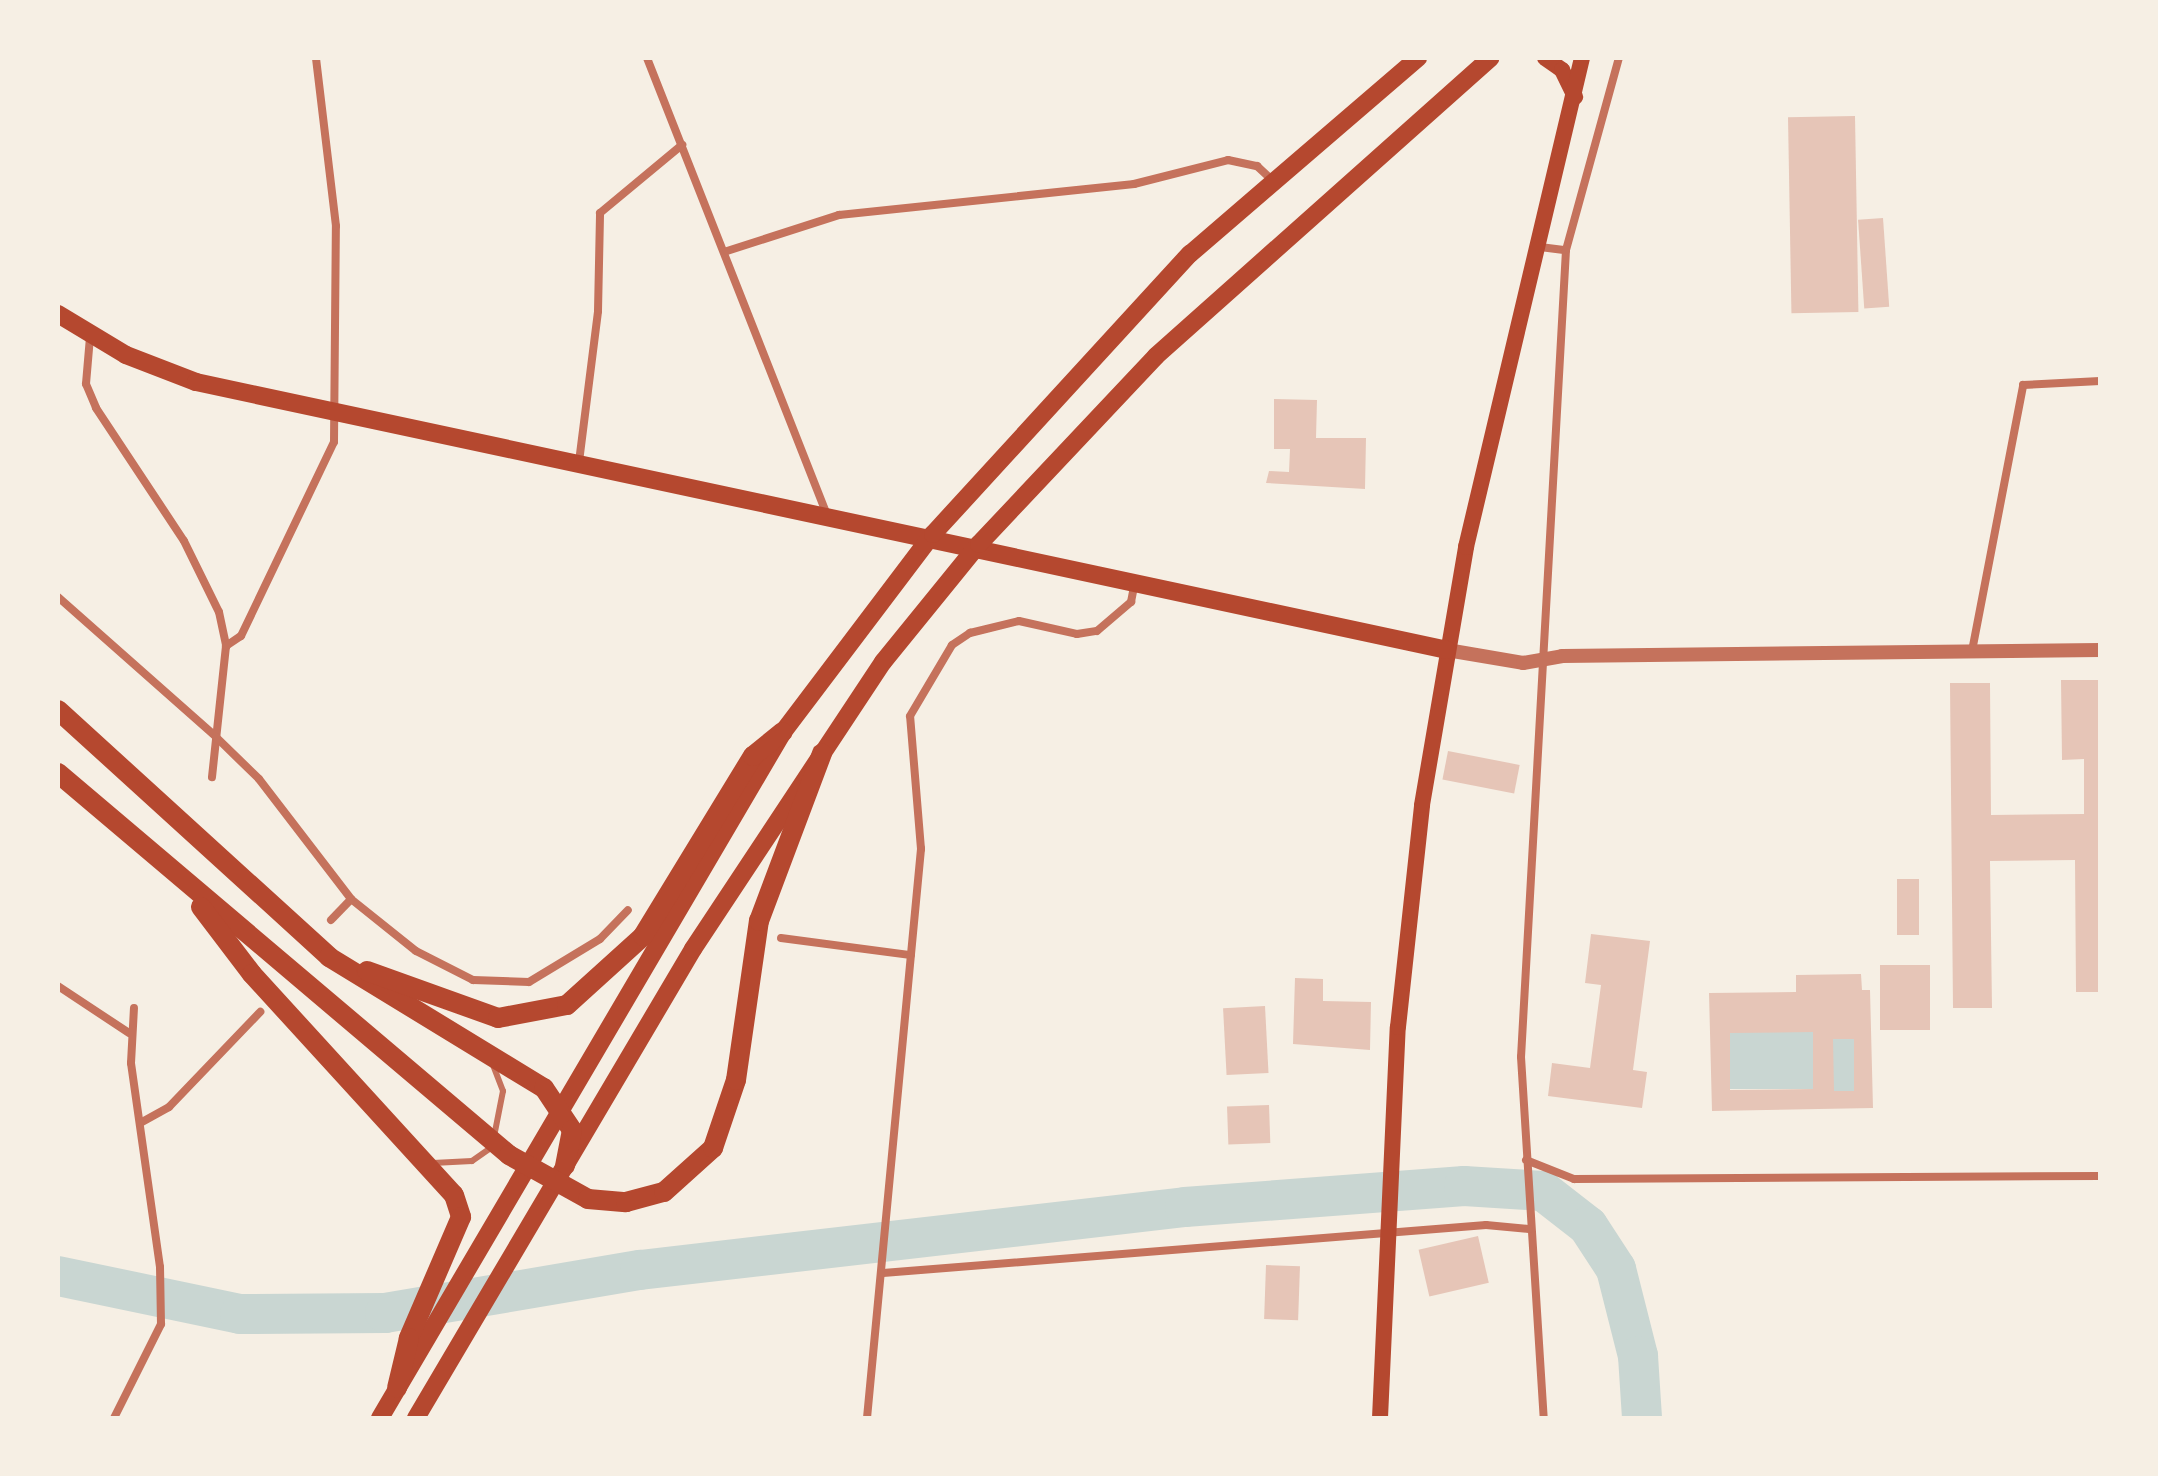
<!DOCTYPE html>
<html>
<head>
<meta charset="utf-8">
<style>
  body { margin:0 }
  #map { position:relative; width:2158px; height:1476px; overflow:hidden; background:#f6efe4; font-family:"Crimson Pro",serif }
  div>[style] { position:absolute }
  .water>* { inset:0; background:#c9d6d2; transform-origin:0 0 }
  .river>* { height:40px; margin:-20px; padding:0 20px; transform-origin:20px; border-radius:20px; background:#c9d6d2 }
  .building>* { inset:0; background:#e6c5b7; transform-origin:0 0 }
  .service>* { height:6px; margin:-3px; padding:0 3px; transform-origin:3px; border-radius:3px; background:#c5725c }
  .minor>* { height:8px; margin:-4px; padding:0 4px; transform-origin:4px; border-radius:4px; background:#c5725c }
  .tertiary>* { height:14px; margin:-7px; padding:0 7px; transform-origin:7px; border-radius:7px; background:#c5725c }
  .secondary>* { height:16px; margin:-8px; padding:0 8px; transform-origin:8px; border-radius:8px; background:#b5482f }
  .primary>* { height:18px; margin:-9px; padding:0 9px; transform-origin:9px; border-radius:9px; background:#b5482f }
  .trunk>* { height:18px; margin:-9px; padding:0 9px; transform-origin:9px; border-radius:9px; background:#b5482f }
  .motorway>* { height:20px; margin:-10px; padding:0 10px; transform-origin:10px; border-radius:10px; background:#b5482f }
  span { translate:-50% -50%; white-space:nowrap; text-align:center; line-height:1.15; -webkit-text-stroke:6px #f6efe4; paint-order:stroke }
  .frame { position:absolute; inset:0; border:60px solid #f6efe4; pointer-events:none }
</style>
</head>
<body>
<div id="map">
  <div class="water">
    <i style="left:1813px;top:1032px;width:57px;height:83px;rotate:90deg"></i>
    <i style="left:1833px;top:1039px;width:21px;height:52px"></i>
  </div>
  <div class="river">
    <i style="left:58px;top:1276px;width:186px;rotate:11.8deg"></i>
    <i style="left:240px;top:1314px;width:145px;rotate:-0.4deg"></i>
    <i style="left:385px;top:1313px;width:259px;rotate:-9.6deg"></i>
    <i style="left:640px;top:1270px;width:549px;rotate:-6.59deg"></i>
    <i style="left:1185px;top:1207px;width:280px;rotate:-4.3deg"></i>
    <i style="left:1464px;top:1186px;width:79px;rotate:3.6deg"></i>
    <i style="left:1543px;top:1191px;width:57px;rotate:37.9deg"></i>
    <i style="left:1588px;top:1226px;width:51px;rotate:56.9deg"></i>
    <i style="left:1616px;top:1269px;width:90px;rotate:75.8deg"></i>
    <i style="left:1638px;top:1356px;width:62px;rotate:86.3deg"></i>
  </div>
  <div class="building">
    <i style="left:1855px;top:116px;width:196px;height:67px;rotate:89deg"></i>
    <i style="left:1883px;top:218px;width:89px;height:25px;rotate:86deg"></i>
    <i style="clip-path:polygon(1274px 399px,1317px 400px,1316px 438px,1366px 438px,1365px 489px,1266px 483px,1269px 471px,1289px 472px,1290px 449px,1274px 449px)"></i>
    <i style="clip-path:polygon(2061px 680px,2100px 680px,2100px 992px,2076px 992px,2075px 860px,1990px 861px,1992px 1008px,1953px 1008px,1950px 683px,1990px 683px,1991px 815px,2084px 814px,2084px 759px,2062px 760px)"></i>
    <i style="left:1448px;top:751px;width:73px;height:29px;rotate:11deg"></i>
    <i style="left:1919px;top:879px;width:56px;height:22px;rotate:90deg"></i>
    <i style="clip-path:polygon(1591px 934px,1650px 941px,1633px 1070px,1647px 1072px,1642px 1108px,1548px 1096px,1552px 1063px,1590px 1068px,1601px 985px,1585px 983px)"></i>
    <i style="left:1880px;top:965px;width:50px;height:65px"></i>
    <i style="clip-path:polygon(evenodd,1861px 974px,1862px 990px,1870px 990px,1873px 1108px,1712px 1111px,1709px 993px,1796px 992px,1796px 975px,1861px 974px,1813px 1032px,1813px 1089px,1730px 1090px,1730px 1033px,1813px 1032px,1861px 974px,1833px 1039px,1854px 1039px,1854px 1091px,1834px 1091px,1833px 1039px)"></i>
    <i style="clip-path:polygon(1295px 978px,1323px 979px,1323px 1001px,1371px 1002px,1370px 1050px,1293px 1044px)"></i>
    <i style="left:1265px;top:1006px;width:67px;height:42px;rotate:87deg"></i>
    <i style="left:1269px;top:1105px;width:38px;height:42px;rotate:88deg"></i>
    <i style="left:1478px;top:1236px;width:48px;height:61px;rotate:77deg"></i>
    <i style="left:1266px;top:1265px;width:34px;height:54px;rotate:2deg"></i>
  </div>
  <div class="service">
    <i style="left:433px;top:1163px;width:39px;rotate:-3deg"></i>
    <i style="left:472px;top:1161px;width:24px;rotate:-35deg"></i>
    <i style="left:492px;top:1147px;width:57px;rotate:-78.9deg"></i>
    <i style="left:503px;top:1091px;width:28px;rotate:-111deg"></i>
  </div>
  <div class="minor">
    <i style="left:647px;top:58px;width:491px;rotate:68.5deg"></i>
    <i style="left:1540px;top:247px;width:26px;rotate:7deg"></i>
    <i style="left:1566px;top:250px;width:808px;rotate:93.19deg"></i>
    <i style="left:1521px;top:1057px;width:362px;rotate:86.4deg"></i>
    <i style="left:1566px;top:250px;width:199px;rotate:-74.6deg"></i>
    <i style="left:727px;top:251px;width:118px;rotate:-17.8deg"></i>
    <i style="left:839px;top:215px;width:297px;rotate:-6deg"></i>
    <i style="left:1134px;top:184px;width:97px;rotate:-14.3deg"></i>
    <i style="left:1228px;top:160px;width:30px;rotate:12deg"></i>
    <i style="left:1257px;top:166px;width:21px;rotate:43deg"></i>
    <i style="left:90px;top:337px;width:47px;rotate:94.9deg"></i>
    <i style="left:86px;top:384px;width:26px;rotate:67deg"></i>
    <i style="left:96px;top:408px;width:159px;rotate:56.5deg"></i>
    <i style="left:184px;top:541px;width:79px;rotate:63.8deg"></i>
    <i style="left:219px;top:612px;width:35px;rotate:78deg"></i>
    <i style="left:226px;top:646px;width:132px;rotate:96.1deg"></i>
    <i style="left:579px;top:462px;width:152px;rotate:-82.8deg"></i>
    <i style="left:598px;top:311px;width:98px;rotate:-88.8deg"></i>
    <i style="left:600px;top:213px;width:107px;rotate:-39.7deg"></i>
    <i style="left:58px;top:597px;width:211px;rotate:41.5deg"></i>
    <i style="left:216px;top:737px;width:60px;rotate:44.3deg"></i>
    <i style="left:259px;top:779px;width:151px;rotate:52.5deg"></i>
    <i style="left:351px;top:899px;width:83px;rotate:38.7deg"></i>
    <i style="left:416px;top:951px;width:64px;rotate:27deg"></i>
    <i style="left:473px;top:980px;width:56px;rotate:2deg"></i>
    <i style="left:529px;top:982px;width:83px;rotate:-31.2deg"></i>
    <i style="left:600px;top:939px;width:40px;rotate:-46deg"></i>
    <i style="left:226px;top:646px;width:18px;rotate:-34deg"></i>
    <i style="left:241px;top:636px;width:215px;rotate:-64.4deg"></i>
    <i style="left:334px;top:442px;width:216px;rotate:-89.5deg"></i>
    <i style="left:336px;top:226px;width:169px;rotate:-96.8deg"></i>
    <i style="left:1972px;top:651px;width:271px;rotate:-79.1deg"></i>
    <i style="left:2023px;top:385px;width:77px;rotate:-3deg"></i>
    <i style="left:331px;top:920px;width:29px;rotate:-46deg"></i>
    <i style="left:781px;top:938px;width:131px;rotate:7.5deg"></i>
    <i style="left:58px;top:986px;width:85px;rotate:33.5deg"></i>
    <i style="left:142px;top:1122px;width:31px;rotate:-29deg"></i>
    <i style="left:169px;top:1107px;width:132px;rotate:-46.2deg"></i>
    <i style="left:1526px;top:1160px;width:52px;rotate:21.6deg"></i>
    <i style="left:1574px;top:1179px;width:526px;rotate:-0.33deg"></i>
    <i style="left:883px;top:1273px;width:605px;rotate:-4.55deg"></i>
    <i style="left:1486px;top:1225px;width:43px;rotate:5.3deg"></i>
    <i style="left:114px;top:1418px;width:105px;rotate:-63.4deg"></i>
    <i style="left:161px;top:1324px;width:57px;rotate:-91deg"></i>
    <i style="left:160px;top:1267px;width:206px;rotate:-98.1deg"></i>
    <i style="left:131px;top:1063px;width:55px;rotate:-86.9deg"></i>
    <i style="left:867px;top:1418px;width:572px;rotate:-84.58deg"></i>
    <i style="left:921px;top:849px;width:133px;rotate:-94.7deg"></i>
    <i style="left:910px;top:716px;width:82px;rotate:-59.4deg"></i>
    <i style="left:952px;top:645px;width:22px;rotate:-34deg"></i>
    <i style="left:970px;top:633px;width:50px;rotate:-13.8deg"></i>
    <i style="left:1019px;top:621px;width:59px;rotate:12.6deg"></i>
    <i style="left:1077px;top:634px;width:20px;rotate:-9deg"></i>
    <i style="left:1097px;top:631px;width:45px;rotate:-40.5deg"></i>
    <i style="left:1131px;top:602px;width:20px;rotate:-79deg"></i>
  </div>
  <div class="tertiary">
    <i style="left:1447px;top:650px;width:77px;rotate:9.7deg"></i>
    <i style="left:1523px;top:663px;width:40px;rotate:-10deg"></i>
    <i style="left:1562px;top:656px;width:538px;rotate:-0.64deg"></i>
  </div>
  <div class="secondary">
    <i style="left:1545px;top:58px;width:21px;rotate:35deg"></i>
    <i style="left:1562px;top:70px;width:30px;rotate:64deg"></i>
    <i style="left:1380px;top:1418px;width:391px;rotate:-87.4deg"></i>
    <i style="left:1398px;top:1027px;width:223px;rotate:-83.8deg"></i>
    <i style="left:1422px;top:805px;width:262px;rotate:-80.3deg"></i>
    <i style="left:1466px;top:547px;width:503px;rotate:-76.66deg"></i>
  </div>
  <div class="primary">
    <i style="left:58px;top:314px;width:79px;rotate:31.1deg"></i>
    <i style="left:126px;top:355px;width:75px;rotate:21.1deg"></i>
    <i style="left:196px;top:382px;width:1279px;rotate:12.09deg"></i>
  </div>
  <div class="trunk">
    <i style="left:380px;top:1418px;width:796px;rotate:-59.57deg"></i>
    <i style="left:783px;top:732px;width:248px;rotate:-52.9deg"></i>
    <i style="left:933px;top:534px;width:380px;rotate:-47.5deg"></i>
    <i style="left:1190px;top:254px;width:301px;rotate:-40.7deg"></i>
    <i style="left:416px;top:1418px;width:545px;rotate:-59.43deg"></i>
    <i style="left:693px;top:949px;width:344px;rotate:-56.5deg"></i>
    <i style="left:883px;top:662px;width:152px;rotate:-50.9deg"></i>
    <i style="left:979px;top:544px;width:258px;rotate:-46.7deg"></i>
    <i style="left:1156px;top:356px;width:448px;rotate:-41.7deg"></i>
  </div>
  <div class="motorway">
    <i style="left:58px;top:710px;width:367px;rotate:42.3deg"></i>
    <i style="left:329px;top:957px;width:252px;rotate:31.4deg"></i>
    <i style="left:544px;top:1088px;width:50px;rotate:56.3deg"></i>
    <i style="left:572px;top:1130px;width:36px;rotate:101deg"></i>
    <i style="left:58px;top:773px;width:591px;rotate:40.26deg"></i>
    <i style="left:509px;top:1155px;width:90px;rotate:29.1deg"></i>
    <i style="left:588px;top:1199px;width:38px;rotate:5deg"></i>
    <i style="left:626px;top:1202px;width:39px;rotate:-15deg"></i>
    <i style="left:664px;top:1192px;width:66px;rotate:-41.9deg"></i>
    <i style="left:713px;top:1148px;width:72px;rotate:-71.3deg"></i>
    <i style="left:736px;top:1080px;width:161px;rotate:-81.8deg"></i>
    <i style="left:759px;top:921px;width:179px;rotate:-69.4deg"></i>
    <i style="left:201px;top:907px;width:84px;rotate:52.7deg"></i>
    <i style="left:252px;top:974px;width:299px;rotate:47.6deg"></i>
    <i style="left:454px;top:1195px;width:23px;rotate:72deg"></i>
    <i style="left:461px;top:1217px;width:132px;rotate:113.3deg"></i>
    <i style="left:409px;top:1338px;width:51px;rotate:103.5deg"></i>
    <i style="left:367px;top:971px;width:139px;rotate:19.7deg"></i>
    <i style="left:498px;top:1018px;width:70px;rotate:-10.7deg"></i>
    <i style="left:567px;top:1005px;width:103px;rotate:-42.2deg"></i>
    <i style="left:643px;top:936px;width:211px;rotate:-58.6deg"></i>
    <i style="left:753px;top:756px;width:38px;rotate:-39deg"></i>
  </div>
  <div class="frame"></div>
</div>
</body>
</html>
